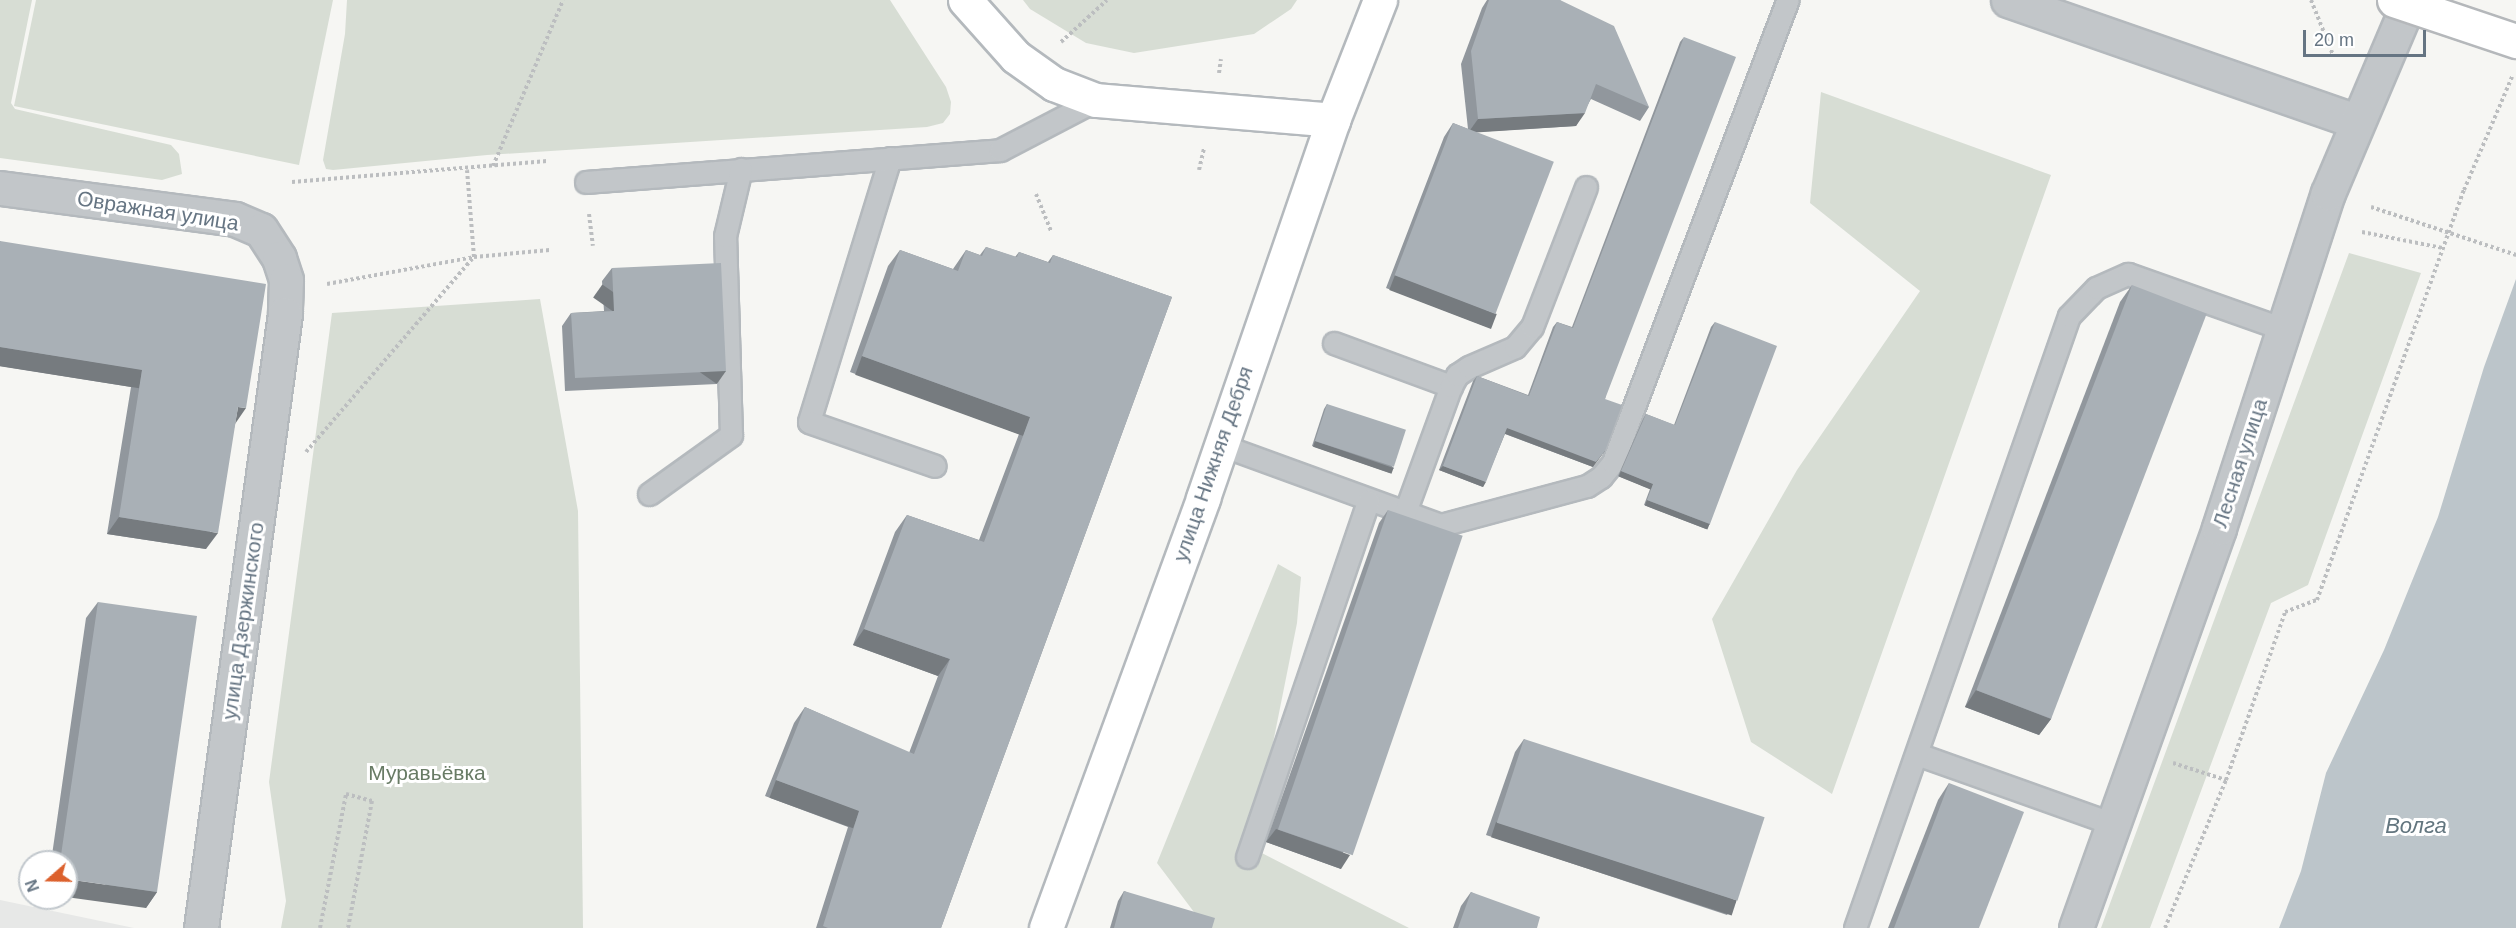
<!DOCTYPE html>
<html>
<head>
<meta charset="utf-8">
<style>
  body { margin:0 }
  #map { position:relative; width:2516px; height:928px; overflow:hidden; background:#f6f6f3; font-family:Arial,sans-serif }
  div>[style] { position:absolute }
  .built>* { inset:0; background:#e7e8e7 }
  .green>* { inset:0; background:#d7ddd4 }
  .water>* { inset:0; background:#bcc5ca }
  .path>* { height:4px; margin-top:-2px; transform-origin:0; background:repeating-linear-gradient(90deg,#bcbec0 0 3px,transparent 0 6px) }
  .roads { filter:drop-shadow(2px 0 #b4b9bd) drop-shadow(-2px 0 #b4b9bd) drop-shadow(0 2px #b4b9bd) drop-shadow(0 -2px #b4b9bd) }
  .service>* { height:21px; margin:-10.5px; padding:0 10.5px; transform-origin:10.5px; border-radius:10.5px; background:#c2c6c9 }
  .minor>* { height:33px; margin:-16.5px; padding:0 16.5px; transform-origin:16.5px; border-radius:16.5px; background:#c2c6c9 }
  .tertiary>* { height:33px; margin:-16.5px; padding:0 16.5px; transform-origin:16.5px; border-radius:16.5px; background:#c2c6c9 }
  .secondary>* { height:33px; margin:-16.5px; padding:0 16.5px; transform-origin:16.5px; border-radius:16.5px; background:#fff }
  .trunk>* { height:33px; margin:-16.5px; padding:0 16.5px; transform-origin:16.5px; border-radius:16.5px; background:#fff }
  .bridges { filter:drop-shadow(2px 0 #b5b8bb) drop-shadow(-2px 0 #b5b8bb) drop-shadow(0 2px #b5b8bb) drop-shadow(0 -2px #b5b8bb) }
  .trunk-bridge>* { height:33px; margin:-16.5px; padding:0 16.5px; transform-origin:16.5px; border-radius:16.5px; background:#fff }
  .wall>* { inset:0; background:#91979d }
  .shaded-wall>* { inset:0; background:#767b7f; transform-origin:0 0 }
  .building>* { inset:0; background:#a9b0b6; transform-origin:0 0 }
  span { translate:-50% -50%; white-space:nowrap; text-align:center; line-height:1.15; -webkit-text-stroke:6px #fff; paint-order:stroke }
  .street-label { font-size:21px; color:#667583 }
  .park-label { font-size:21px; color:#687b65 }
  .water-label { font-size:22px; color:#63767f; font-style:italic }
  .north { position:absolute; left:18px; top:850px; width:60px; height:60px; box-sizing:border-box; background:#fff; border:2px solid #c2c8cd; border-radius:50%; rotate:250deg; font-size:16px; font-weight:700; line-height:24px; text-align:center; color:#667583 }
  .north::after { content:''; display:block; margin:auto; width:21px; height:27px; background:#dc612d; clip-path:polygon(50% 0,100% 100%,50% 72%,0 100%) }
  .scale { position:absolute; left:2303px; top:30px; width:123px; height:27px; box-sizing:border-box; border:3px solid #667583; border-top:0; padding-left:8px; font-size:18px; line-height:21px; white-space:nowrap; color:#667583; -webkit-text-stroke:4px #fff; paint-order:stroke }
</style>
</head>
<body>
<div id="map">
  <div class="built">
    <i style="clip-path:polygon(0 900px,134px 928px,0 928px)"></i>
  </div>
  <div class="green">
    <i style="clip-path:polygon(0 0,32px 0,11px 103px,15px 109px,171px 145px,179px 154px,182px 174px,162px 180px,0 158px)"></i>
    <i style="clip-path:polygon(36px 0,333px 0,299px 165px,14px 106px)"></i>
    <i style="clip-path:polygon(347px 0,890px 0,946px 87px,951px 102px,950px 114px,943px 123px,927px 127px,487px 155px,333px 170px,326px 169px,323px 160px,345px 34px)"></i>
    <i style="clip-path:polygon(1023px 0,1297px 0,1291px 9px,1254px 34px,1134px 53px,1086px 43px,1030px 9px)"></i>
    <i style="clip-path:polygon(1821px 92px,2051px 175px,1832px 794px,1751px 742px,1712px 619px,1797px 470px,1920px 291px,1810px 203px)"></i>
    <i style="clip-path:polygon(2349px 253px,2421px 273px,2308px 585px,2271px 603px,2150px 928px,2101px 928px)"></i>
    <i style="clip-path:polygon(540px 299px,578px 511px,583px 928px,281px 928px,286px 901px,269px 782px,332px 313px)"></i>
    <i style="clip-path:polygon(1278px 564px,1301px 577px,1297px 623px,1252px 848px,1409px 928px,1206px 928px,1157px 863px)"></i>
  </div>
  <div class="water">
    <i style="clip-path:polygon(2516px 279px,2516px 928px,2279px 928px,2301px 871px,2326px 773px,2384px 650px,2438px 517px,2484px 367px)"></i>
  </div>
  <div class="path">
    <i style="left:2311px;top:0;width:59px;rotate:68.2deg"></i>
    <i style="left:1061px;top:42px;width:62px;rotate:-42.4deg"></i>
    <i style="left:1219px;top:73px;width:14px;rotate:-82deg"></i>
    <i style="left:493px;top:166px;width:180px;rotate:-67.1deg"></i>
    <i style="left:1199px;top:170px;width:23px;rotate:-77deg"></i>
    <i style="left:292px;top:182px;width:256px;rotate:-4.7deg"></i>
    <i style="left:1036px;top:194px;width:40px;rotate:68deg"></i>
    <i style="left:2371px;top:207px;width:153px;rotate:18.3deg"></i>
    <i style="left:589px;top:214px;width:32px;rotate:83deg"></i>
    <i style="left:2362px;top:232px;width:83px;rotate:11.2deg"></i>
    <i style="left:327px;top:284px;width:149px;rotate:-10.4deg"></i>
    <i style="left:474px;top:257px;width:76px;rotate:-5.3deg"></i>
    <i style="left:306px;top:452px;width:257px;rotate:-49.3deg"></i>
    <i style="left:474px;top:257px;width:87px;rotate:-94.6deg"></i>
    <i style="left:2173px;top:763px;width:56px;rotate:17.8deg"></i>
    <i style="left:320px;top:928px;width:136px;rotate:-79deg"></i>
    <i style="left:346px;top:794px;width:27px;rotate:15deg"></i>
    <i style="left:372px;top:801px;width:129px;rotate:100.7deg"></i>
    <i style="left:2165px;top:928px;width:160px;rotate:-67.6deg"></i>
    <i style="left:2226px;top:780px;width:178px;rotate:-70.6deg"></i>
    <i style="left:2285px;top:612px;width:34px;rotate:-21deg"></i>
    <i style="left:2317px;top:600px;width:436px;rotate:-70.3deg"></i>
    <i style="left:2464px;top:190px;width:123px;rotate:-67deg"></i>
  </div>
  <div class="roads">
    <div class="service">
      <i style="left:890px;top:158px;width:276px;rotate:107.1deg"></i>
      <i style="left:809px;top:422px;width:133px;rotate:19.2deg"></i>
      <i style="left:586px;top:182px;width:415px;rotate:-4.4deg"></i>
      <i style="left:1000px;top:150px;width:108px;rotate:-27.5deg"></i>
      <i style="left:1334px;top:343px;width:125px;rotate:20.2deg"></i>
      <i style="left:1221px;top:445px;width:234px;rotate:20deg"></i>
      <i style="left:1441px;top:525px;width:151px;rotate:-15deg"></i>
      <i style="left:1587px;top:486px;width:17px;rotate:-33deg"></i>
      <i style="left:1601px;top:477px;width:19px;rotate:-51deg"></i>
      <i style="left:1613px;top:462px;width:494px;rotate:-69.3deg"></i>
      <i style="left:649px;top:494px;width:101px;rotate:-35.7deg"></i>
      <i style="left:731px;top:435px;width:199px;rotate:-91.7deg"></i>
      <i style="left:725px;top:236px;width:69px;rotate:-76.6deg"></i>
      <i style="left:1404px;top:515px;width:137px;rotate:-70deg"></i>
      <i style="left:1451px;top:386px;width:13px;rotate:-61deg"></i>
      <i style="left:1457px;top:375px;width:14px;rotate:-34deg"></i>
      <i style="left:1469px;top:367px;width:50px;rotate:-23.5deg"></i>
      <i style="left:1515px;top:347px;width:26px;rotate:-50deg"></i>
      <i style="left:1532px;top:327px;width:150px;rotate:-68.9deg"></i>
      <i style="left:1917px;top:754px;width:209px;rotate:19.6deg"></i>
      <i style="left:1247px;top:857px;width:376px;rotate:-71.2deg"></i>
      <i style="left:1855px;top:928px;width:648px;rotate:-70.73deg"></i>
      <i style="left:2069px;top:316px;width:39px;rotate:-46deg"></i>
      <i style="left:2096px;top:288px;width:35px;rotate:-24deg"></i>
      <i style="left:2128px;top:274px;width:164px;rotate:19.5deg"></i>
    </div>
    <div class="minor">
      <i style="left:2008px;top:0;width:368px;rotate:19.2deg"></i>
      <i style="left:2076px;top:928px;width:425px;rotate:-70.3deg"></i>
      <i style="left:2219px;top:528px;width:352px;rotate:-72deg"></i>
      <i style="left:2328px;top:193px;width:210px;rotate:-67deg"></i>
    </div>
    <div class="tertiary">
      <i style="left:0;top:188px;width:237px;rotate:7.5deg"></i>
      <i style="left:235px;top:219px;width:28px;rotate:23deg"></i>
      <i style="left:261px;top:230px;width:33px;rotate:57deg"></i>
      <i style="left:279px;top:258px;width:23px;rotate:72deg"></i>
      <i style="left:286px;top:280px;width:34px;rotate:92deg"></i>
      <i style="left:285px;top:314px;width:620px;rotate:97.79deg"></i>
    </div>
    <div class="secondary">
      <i style="left:1046px;top:928px;width:458px;rotate:-69.9deg"></i>
      <i style="left:1203px;top:498px;width:400px;rotate:-71deg"></i>
    </div>
    <div class="trunk">
      <i style="left:965px;top:0;width:76px;rotate:48.2deg"></i>
      <i style="left:1016px;top:57px;width:47px;rotate:35.4deg"></i>
      <i style="left:1054px;top:84px;width:45px;rotate:20.9deg"></i>
      <i style="left:1096px;top:100px;width:238px;rotate:4.8deg"></i>
      <i style="left:1333px;top:120px;width:129px;rotate:-68.6deg"></i>
    </div>
  </div>
  <div class="bridges">
    <div class="trunk-bridge">
      <i style="left:2394px;top:0;width:129px;rotate:18.6deg"></i>
    </div>
  </div>
  <div class="wall">
    <i style="clip-path:polygon(1487px 0,1560px 0,1649px 107px,1640px 121px,1591px 99px,1576px 126px,1476px 132px,1487px 327px,1386px 288px,1444px 137px,1453px 123px,1468px 129px,1461px 64px,1482px 8px)"></i>
    <i style="clip-path:polygon(1684px 37px,1605px 399px,1593px 467px,1505px 434px,1483px 487px,1439px 470px,1473px 381px,1477px 376px,1528px 395px,1553px 327px,1557px 322px,1572px 327px,1680px 42px)"></i>
    <i style="clip-path:polygon(0 241px,235px 424px,206px 549px,107px 534px,131px 387px,0 366px)"></i>
    <i style="clip-path:polygon(986px 247px,1015px 257px,1019px 252px,1048px 262px,1053px 255px,1172px 297px,941px 928px,816px 928px,848px 827px,765px 796px,794px 723px,805px 707px,909px 753px,938px 676px,853px 645px,895px 532px,907px 515px,979px 540px,1019px 434px,850px 372px,888px 266px,900px 250px,953px 269px,966px 250px,980px 255px)"></i>
    <i style="clip-path:polygon(612px 268px,717px 384px,565px 391px,562px 326px,571px 313px,604px 311px,602px 281px)"></i>
    <i style="clip-path:polygon(2132px 285px,2051px 719px,2039px 735px,1965px 707px,2120px 302px)"></i>
    <i style="clip-path:polygon(1715px 322px,1710px 524px,1706px 529px,1644px 505px,1650px 489px,1618px 476px,1643px 419px,1646px 414px,1674px 425px,1711px 327px)"></i>
    <i style="clip-path:polygon(1327px 404px,1394px 468px,1390px 473px,1312px 446px,1324px 409px)"></i>
    <i style="clip-path:polygon(1388px 510px,1341px 869px,1266px 842px,1379px 523px)"></i>
    <i style="clip-path:polygon(98px 602px,157px 892px,146px 908px,66px 862px,51px 862px,86px 618px)"></i>
    <i style="clip-path:polygon(1524px 739px,1736px 902px,1727px 915px,1486px 835px,1515px 752px)"></i>
    <i style="clip-path:polygon(1949px 783px,1979px 928px,1888px 928px,1938px 800px)"></i>
    <i style="clip-path:polygon(1124px 891px,1212px 928px,1110px 928px,1118px 901px)"></i>
    <i style="clip-path:polygon(1471px 892px,1537px 928px,1453px 928px,1461px 906px)"></i>
  </div>
  <div class="shaded-wall">
    <i style="clip-path:polygon(1585px 113px,1576px 126px,1468px 133px,1478px 119px)"></i>
    <i style="left:1395px;top:275px;width:109px;height:16px;rotate:21deg"></i>
    <i style="left:0;top:347px;width:144px;height:19px;rotate:9deg"></i>
    <i style="left:862px;top:356px;width:179px;height:20px;rotate:20deg"></i>
    <i style="left:726px;top:371px;width:16px;height:151px;rotate:125deg"></i>
    <i style="clip-path:polygon(238px 407px,246px 408px,235px 424px)"></i>
    <i style="clip-path:polygon(1507px 428px,1605px 451px,1593px 467px,1503px 433px)"></i>
    <i style="left:1315px;top:441px;width:83px;height:6px;rotate:19deg"></i>
    <i style="clip-path:polygon(1443px 466px,1486px 482px,1483px 487px,1439px 470px)"></i>
    <i style="left:1621px;top:471px;width:35px;height:6px;rotate:22deg"></i>
    <i style="left:1647px;top:500px;width:67px;height:6px;rotate:21deg"></i>
    <i style="clip-path:polygon(119px 517px,218px 533px,206px 549px,107px 534px)"></i>
    <i style="clip-path:polygon(864px 629px,950px 659px,938px 676px,853px 645px)"></i>
    <i style="clip-path:polygon(1976px 690px,2051px 719px,2039px 735px,1965px 707px)"></i>
    <i style="left:776px;top:780px;width:89px;height:19px;rotate:20deg"></i>
    <i style="left:1496px;top:822px;width:253px;height:16px;rotate:18deg"></i>
    <i style="clip-path:polygon(1276px 829px,1350px 855px,1341px 869px,1266px 842px)"></i>
    <i style="clip-path:polygon(66px 879px,157px 892px,146px 908px,66px 897px)"></i>
  </div>
  <div class="building">
    <i style="clip-path:polygon(1489px 0,1560px 0,1614px 26px,1649px 107px,1596px 84px,1585px 113px,1478px 119px,1471px 51px)"></i>
    <i style="clip-path:polygon(1684px 37px,1736px 57px,1605px 399px,1622px 405px,1605px 451px,1596px 462px,1507px 428px,1486px 482px,1443px 466px,1477px 376px,1529px 396px,1557px 322px,1573px 328px)"></i>
    <i style="left:1453px;top:123px;width:108px;height:163px;rotate:21deg"></i>
    <i style="clip-path:polygon(0 241px,266px 284px,246px 408px,238px 407px,218px 533px,119px 517px,142px 370px,0 347px)"></i>
    <i style="clip-path:polygon(986px 247px,1017px 257px,1019px 252px,1050px 263px,1053px 255px,1172px 297px,941px 928px,828px 928px,823px 926px,859px 811px,776px 780px,805px 707px,914px 754px,950px 659px,864px 629px,907px 515px,984px 542px,1030px 417px,862px 356px,900px 250px,958px 271px,966px 250px,982px 256px)"></i>
    <i style="clip-path:polygon(721px 263px,726px 371px,575px 378px,571px 313px,614px 311px,612px 268px)"></i>
    <i style="left:2132px;top:285px;width:80px;height:434px;rotate:21deg"></i>
    <i style="clip-path:polygon(1715px 322px,1777px 346px,1710px 524px,1647px 500px,1653px 484px,1621px 471px,1646px 414px,1675px 425px)"></i>
    <i style="left:1327px;top:404px;width:83px;height:39px;rotate:18deg"></i>
    <i style="left:1388px;top:510px;width:79px;height:338px;rotate:19deg"></i>
    <i style="clip-path:polygon(98px 602px,197px 616px,157px 892px,66px 879px,66px 862px,60px 862px)"></i>
    <i style="left:1524px;top:739px;width:253px;height:88px;rotate:18deg"></i>
    <i style="clip-path:polygon(1949px 783px,2024px 812px,1979px 928px,1894px 928px)"></i>
    <i style="clip-path:polygon(1124px 891px,1215px 918px,1212px 928px,1114px 928px)"></i>
    <i style="clip-path:polygon(1471px 892px,1540px 917px,1537px 928px,1458px 928px)"></i>
  </div>
  <div class="street-label">
    <span style="left:158px;top:211px;rotate:9deg">Овражная улица</span>
    <span style="left:2240px;top:463px;rotate:-72deg">Лесная улица</span>
    <span style="left:1213px;top:464px;rotate:-71deg">улица Нижняя Дебря</span>
    <span style="left:243px;top:621px;rotate:-82deg">улица Дзержинского</span>
  </div>
  <div class="park-label">
    <span style="left:427px;top:773px">Муравьёвка</span>
  </div>
  <div class="water-label">
    <span style="left:2416px;top:826px">Волга</span>
  </div>
  <div class="north">N</div>
  <div class="scale">20 m</div>
</div>
</body>
</html>
